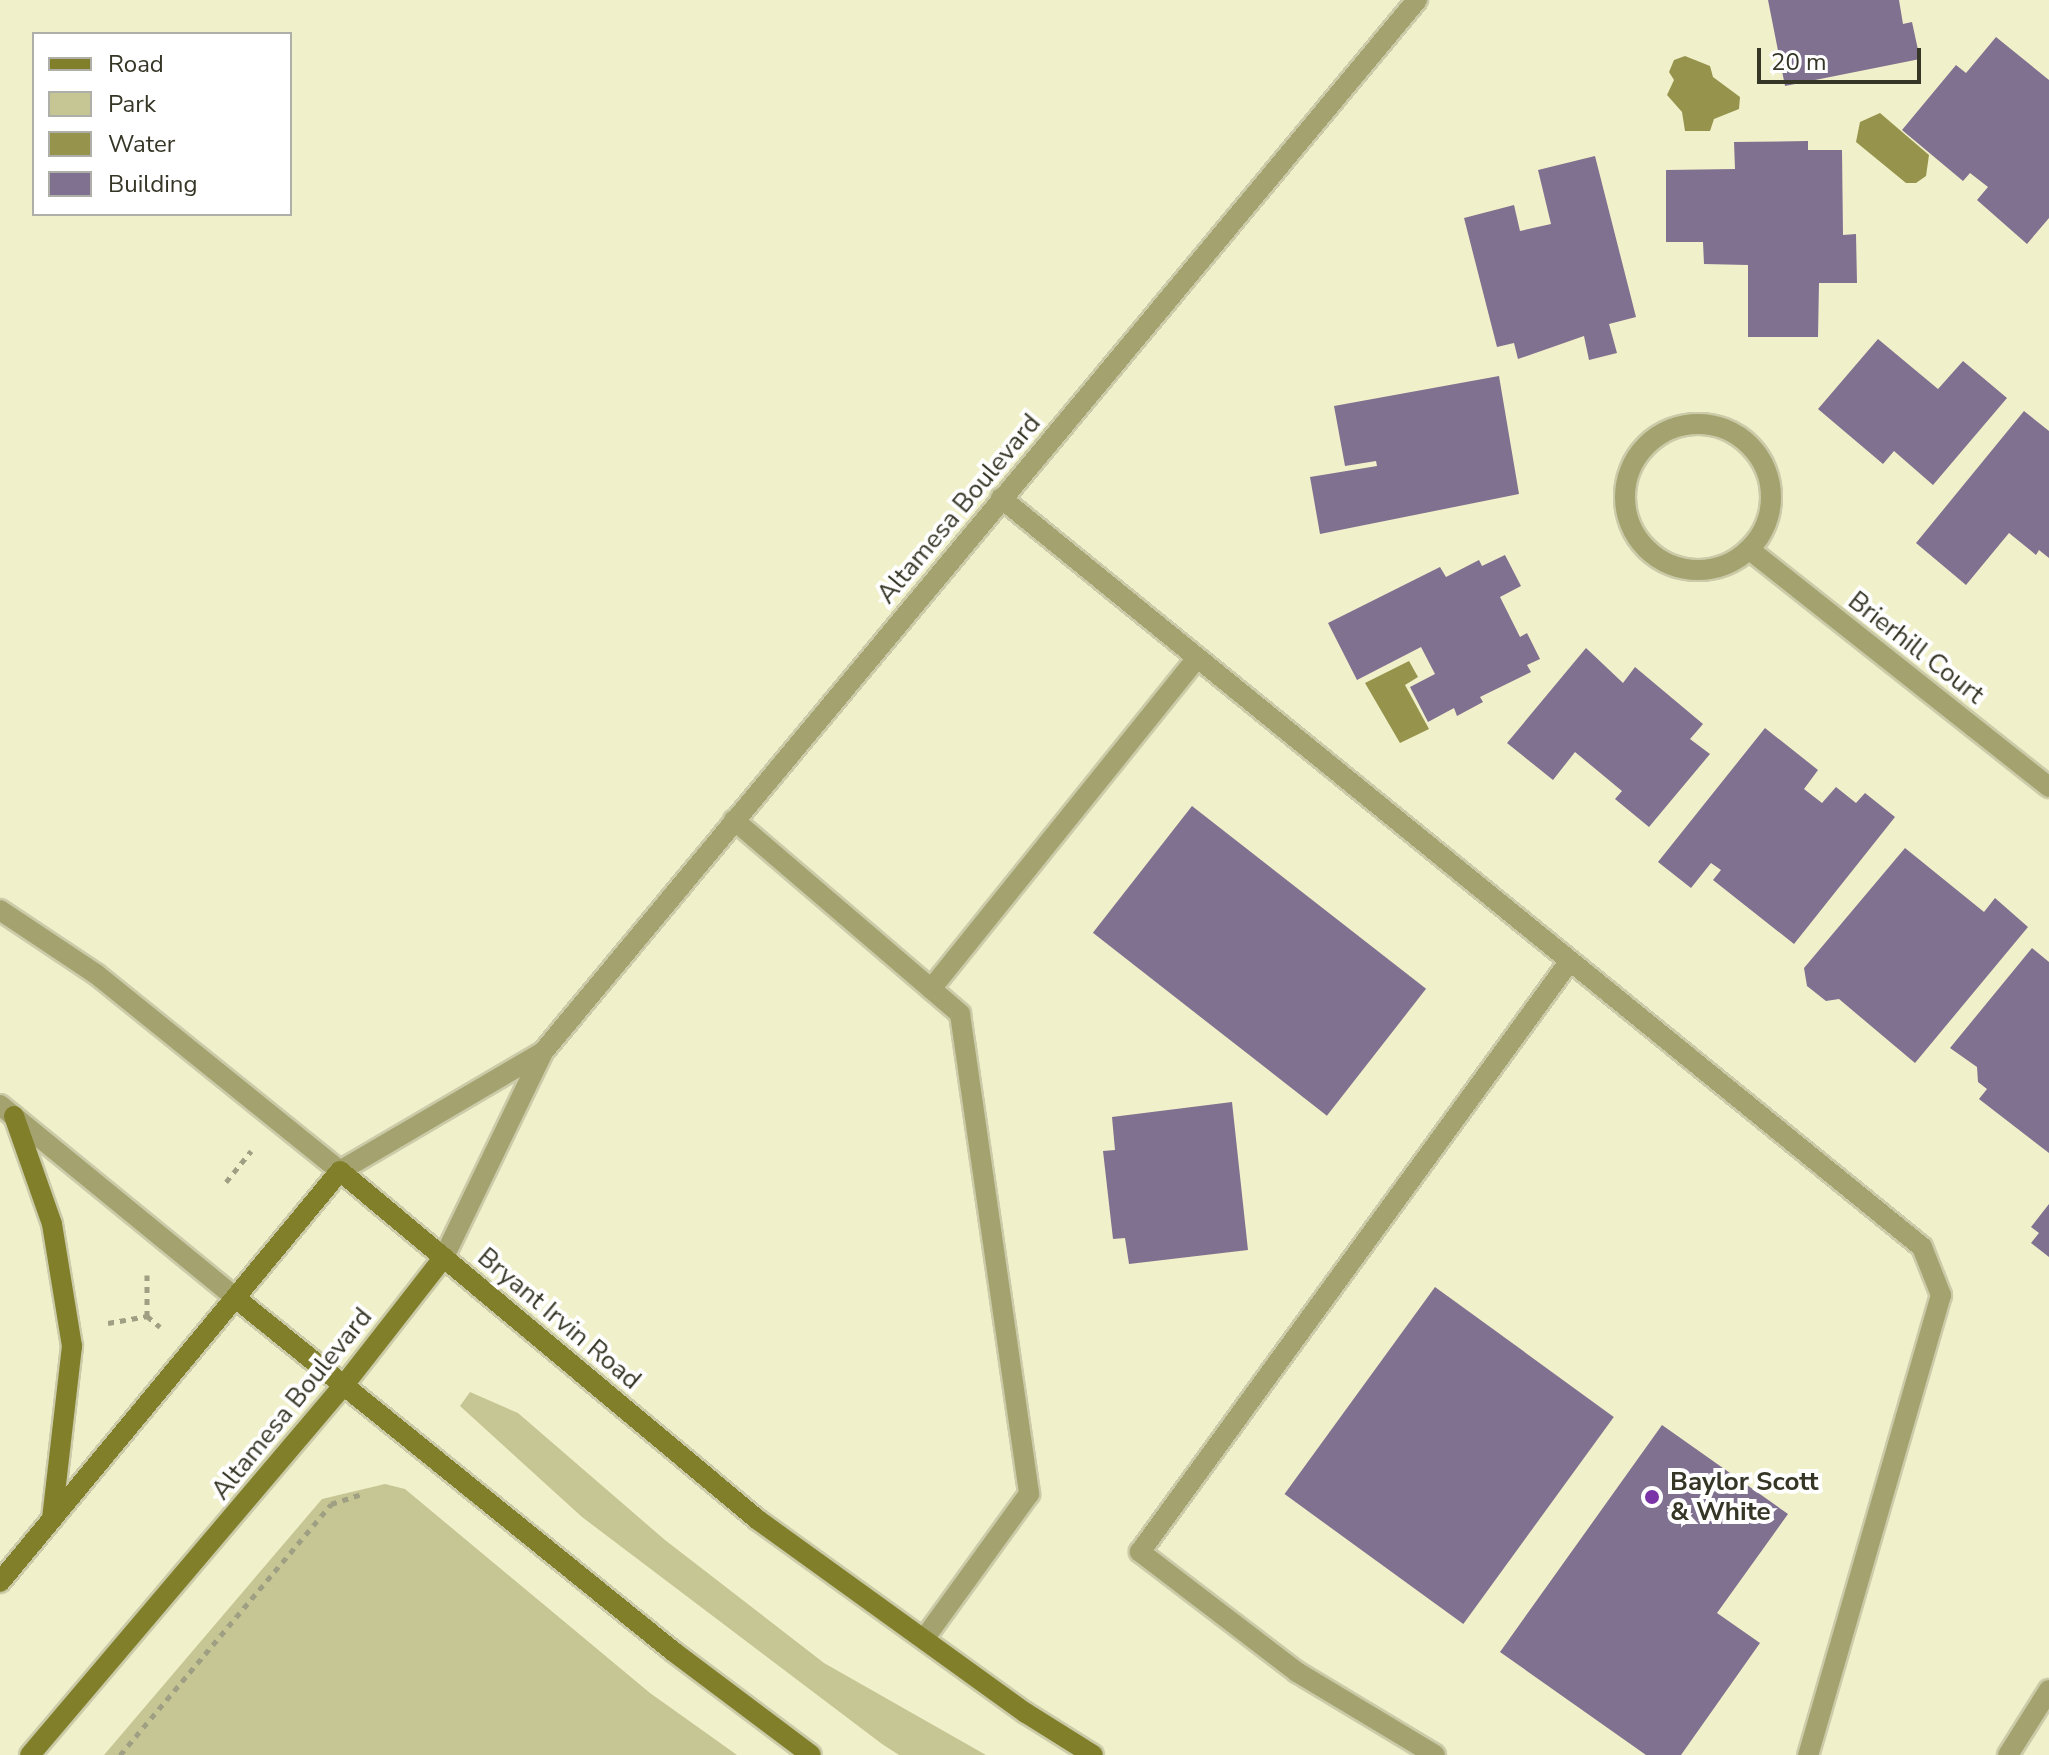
<!DOCTYPE html>
<html>
<head>
<meta charset="utf-8">
<style>
  body { margin:0 }
  #map { position:relative; width:2049px; height:1755px; overflow:hidden; background:#f0f0ca; font-family:"Nunito Sans",sans-serif }
  div>[style] { position:absolute }
  .green>* { inset:0; background:#c6c695 }
  .water>* { inset:0; background:#96944c }
  .building>* { inset:0; background:#817190; transform-origin:0 0 }
  .path>* { height:5px; margin-top:-2.5px; transform-origin:0; background:repeating-linear-gradient(90deg,#9f9f83 0 6px,transparent 0 12px) }
  .roads { filter:drop-shadow(2px 0 #cbcba9) drop-shadow(-2px 0 #cbcba9) drop-shadow(0 2px #cbcba9) drop-shadow(0 -2px #cbcba9) }
  .service>* { height:20px; margin:-10px; padding:0 10px; transform-origin:10px; border-radius:10px; background:#a4a370 }
  .minor>* { height:20px; margin:-10px; padding:0 10px; transform-origin:10px; border-radius:10px; background:#a4a370 }
  .minor>.ring { margin:-10px; padding:0; box-sizing:content-box; background:none; border:20px solid #a4a370; border-radius:50% }
  .tertiary>* { height:20px; margin:-10px; padding:0 10px; transform-origin:10px; border-radius:10px; background:#a4a370 }
  .secondary>* { height:20px; margin:-10px; padding:0 10px; transform-origin:10px; border-radius:10px; background:#817f2a }
  .dots>* { width:22px; height:22px; translate:-50% -50%; box-sizing:border-box; border:4px solid #fff; border-radius:50% }
  span { translate:-50% -50%; white-space:nowrap; text-align:center; line-height:1.15; -webkit-text-stroke:8px #fff; paint-order:stroke }
  .street-label { font-size:26px; color:#363627 }
  .poi-label { font-size:26px; color:#363627; font-weight:700 }
  .left { translate:0 -50%; text-align:left }
  .legend { position:absolute; left:32px; top:32px; width:260px; height:184px; box-sizing:border-box; background:#fff; border:2px solid #afafa9; margin:0; padding:10px 14px; list-style:none; font-size:24px; color:#363627 }
  .legend li { display:flex; align-items:center; gap:16px; height:40px }
  .legend b { width:40px; border:2px solid #afafa9 }
  .scale { position:absolute; left:1757px; top:48px; width:164px; height:36px; box-sizing:border-box; border:4px solid #363627; border-top:0; padding-left:10px; font-size:24px; line-height:28px; white-space:nowrap; color:#363627; -webkit-text-stroke:6px #fff; paint-order:stroke }
</style>
</head>
<body>
<div id="map">
  <div class="green">
    <i style="clip-path:polygon(470px 1392px,518px 1413px,665px 1540px,824px 1663px,986px 1755px,899px 1755px,882px 1744px,582px 1517px,460px 1406px)"></i>
    <i style="clip-path:polygon(385px 1484px,405px 1489px,650px 1693px,737px 1755px,104px 1755px,322px 1499px)"></i>
  </div>
  <div class="water">
    <i style="clip-path:polygon(1685px 56px,1710px 66px,1713px 77px,1740px 97px,1739px 109px,1714px 119px,1710px 131px,1685px 131px,1682px 112px,1667px 95px,1674px 80px,1669px 72px,1674px 60px)"></i>
    <i style="clip-path:polygon(1880px 113px,1929px 155px,1926px 176px,1916px 183px,1906px 183px,1856px 142px,1860px 122px)"></i>
    <i style="clip-path:polygon(1409px 661px,1418px 677px,1405px 685px,1429px 729px,1400px 743px,1365px 683px)"></i>
  </div>
  <div class="building">
    <i style="clip-path:polygon(1768px 0,1899px 0,1903px 24px,1912px 22px,1920px 59px,1785px 86px)"></i>
    <i style="clip-path:polygon(1996px 37px,2049px 80px,2049px 218px,2027px 244px,1977px 200px,1988px 187px,1970px 173px,1963px 181px,1902px 130px,1956px 65px,1966px 73px)"></i>
    <i style="clip-path:polygon(1808px 141px,1808px 150px,1842px 150px,1843px 235px,1856px 234px,1857px 283px,1819px 283px,1818px 337px,1748px 337px,1748px 265px,1704px 264px,1703px 242px,1666px 242px,1666px 170px,1735px 169px,1734px 142px)"></i>
    <i style="clip-path:polygon(1595px 156px,1636px 317px,1609px 324px,1617px 353px,1589px 360px,1584px 336px,1518px 359px,1514px 343px,1497px 347px,1464px 218px,1514px 205px,1520px 231px,1551px 224px,1538px 170px)"></i>
    <i style="clip-path:polygon(1878px 339px,1938px 389px,1963px 361px,2007px 398px,1933px 485px,1894px 451px,1883px 464px,1818px 409px)"></i>
    <i style="clip-path:polygon(1499px 376px,1519px 494px,1320px 534px,1310px 477px,1377px 466px,1376px 461px,1345px 466px,1334px 406px)"></i>
    <i style="clip-path:polygon(2024px 411px,2049px 431px,2049px 558px,2039px 550px,2036px 555px,2009px 533px,1966px 585px,1916px 543px)"></i>
    <i style="clip-path:polygon(1505px 555px,1521px 586px,1500px 597px,1520px 637px,1527px 633px,1540px 659px,1527px 665px,1531px 672px,1480px 697px,1483px 702px,1457px 716px,1454px 708px,1428px 722px,1410px 687px,1435px 674px,1421px 647px,1357px 680px,1328px 623px,1440px 567px,1446px 577px,1479px 560px,1482px 566px)"></i>
    <i style="clip-path:polygon(1586px 648px,1623px 683px,1635px 667px,1703px 724px,1690px 739px,1710px 754px,1649px 827px,1615px 799px,1622px 791px,1575px 752px,1553px 780px,1507px 743px)"></i>
    <i style="clip-path:polygon(1765px 728px,1818px 770px,1804px 789px,1822px 803px,1836px 787px,1856px 803px,1865px 793px,1895px 817px,1794px 944px,1713px 880px,1721px 870px,1711px 863px,1691px 888px,1658px 862px)"></i>
    <i style="left:1192px;top:806px;width:297px;height:161px;rotate:38deg"></i>
    <i style="clip-path:polygon(1905px 848px,1984px 912px,1995px 898px,2028px 927px,1915px 1063px,1839px 999px,1826px 1001px,1807px 986px,1804px 968px)"></i>
    <i style="clip-path:polygon(2032px 948px,2049px 962px,2049px 1153px,1979px 1099px,1987px 1089px,1978px 1082px,1977px 1067px,1950px 1048px)"></i>
    <i style="clip-path:polygon(1232px 1102px,1248px 1250px,1129px 1264px,1125px 1238px,1113px 1239px,1103px 1151px,1115px 1150px,1112px 1117px)"></i>
    <i style="clip-path:polygon(2049px 1204px,2049px 1257px,2031px 1243px,2039px 1233px,2031px 1227px)"></i>
    <i style="left:1435px;top:1287px;width:221px;height:256px;rotate:36deg"></i>
    <i style="clip-path:polygon(1662px 1425px,1788px 1514px,1717px 1613px,1760px 1643px,1681px 1755px,1646px 1755px,1500px 1652px)"></i>
  </div>
  <div class="path">
    <i style="left:226px;top:1182px;width:40px;rotate:-51deg"></i>
    <i style="left:147px;top:1275px;width:41px;rotate:90deg"></i>
    <i style="left:147px;top:1316px;width:17px;rotate:40deg"></i>
    <i style="left:108px;top:1323px;width:40px;rotate:-10deg"></i>
    <i style="left:120px;top:1755px;width:328px;rotate:-49.9deg"></i>
    <i style="left:331px;top:1504px;width:32px;rotate:-18deg"></i>
  </div>
  <div class="roads">
    <div class="service">
      <i style="left:1001px;top:498px;width:1187px;rotate:39.12deg"></i>
      <i style="left:1922px;top:1247px;width:52px;rotate:68.4deg"></i>
      <i style="left:1941px;top:1295px;width:479px;rotate:106.1deg"></i>
      <i style="left:734px;top:820px;width:298px;rotate:40.6deg"></i>
      <i style="left:960px;top:1014px;width:485px;rotate:81.8deg"></i>
      <i style="left:1029px;top:1494px;width:179px;rotate:125.9deg"></i>
      <i style="left:931px;top:989px;width:421px;rotate:-51.2deg"></i>
      <i style="left:1435px;top:1755px;width:161px;rotate:-149deg"></i>
      <i style="left:1297px;top:1672px;width:198px;rotate:-142.6deg"></i>
      <i style="left:1140px;top:1552px;width:729px;rotate:-53.98deg"></i>
    </div>
    <div class="minor">
      <i class="ring" style="left:1625px;top:424px;width:126px;height:126px"></i>
      <i style="left:1750px;top:550px;width:382px;rotate:38.4deg"></i>
      <i style="left:2008px;top:1755px;width:77px;rotate:-57.8deg"></i>
    </div>
    <div class="tertiary">
      <i style="left:0;top:910px;width:115px;rotate:33.7deg"></i>
      <i style="left:96px;top:974px;width:314px;rotate:38.9deg"></i>
      <i style="left:340px;top:1171px;width:235px;rotate:-30.4deg"></i>
      <i style="left:0;top:1105px;width:308px;rotate:39.3deg"></i>
      <i style="left:444px;top:1257px;width:228px;rotate:-64.2deg"></i>
      <i style="left:543px;top:1052px;width:1368px;rotate:-50.28deg"></i>
    </div>
    <div class="secondary">
      <i style="left:14px;top:1116px;width:114px;rotate:70.6deg"></i>
      <i style="left:52px;top:1224px;width:124px;rotate:80.7deg"></i>
      <i style="left:72px;top:1346px;width:174px;rotate:96.6deg"></i>
      <i style="left:238px;top:1300px;width:560px;rotate:38.92deg"></i>
      <i style="left:674px;top:1652px;width:171px;rotate:36.9deg"></i>
      <i style="left:0;top:1582px;width:533px;rotate:-50.4deg"></i>
      <i style="left:340px;top:1171px;width:545px;rotate:39.86deg"></i>
      <i style="left:758px;top:1520px;width:330px;rotate:35.8deg"></i>
      <i style="left:1026px;top:1713px;width:79px;rotate:32.1deg"></i>
      <i style="left:30px;top:1755px;width:485px;rotate:-49.7deg"></i>
      <i style="left:344px;top:1385px;width:162px;rotate:-52deg"></i>
    </div>
  </div>
  <div class="dots">
    <i style="left:1652px;top:1497px;background:#7a34a8"></i>
  </div>
  <div class="street-label">
    <span style="left:959px;top:509px;rotate:-50deg">Altamesa Boulevard</span>
    <span style="left:1916px;top:648px;rotate:38deg">Brierhill Court</span>
    <span style="left:559px;top:1319px;rotate:40deg">Bryant Irvin Road</span>
    <span style="left:292px;top:1404px;rotate:-51deg">Altamesa Boulevard</span>
  </div>
  <div class="poi-label">
    <span class="left" style="left:1670px;top:1497px">Baylor Scott<br>&amp; White</span>
  </div>
  <ul class="legend">
  <li><b style="height:10px;background:#817f2a"></b>Road</li>
  <li><b style="height:22px;background:#c6c695"></b>Park</li>
  <li><b style="height:22px;background:#96944c"></b>Water</li>
  <li><b style="height:22px;background:#817190"></b>Building</li>
  </ul>
  <div class="scale">20 m</div>
</div>
</body>
</html>
